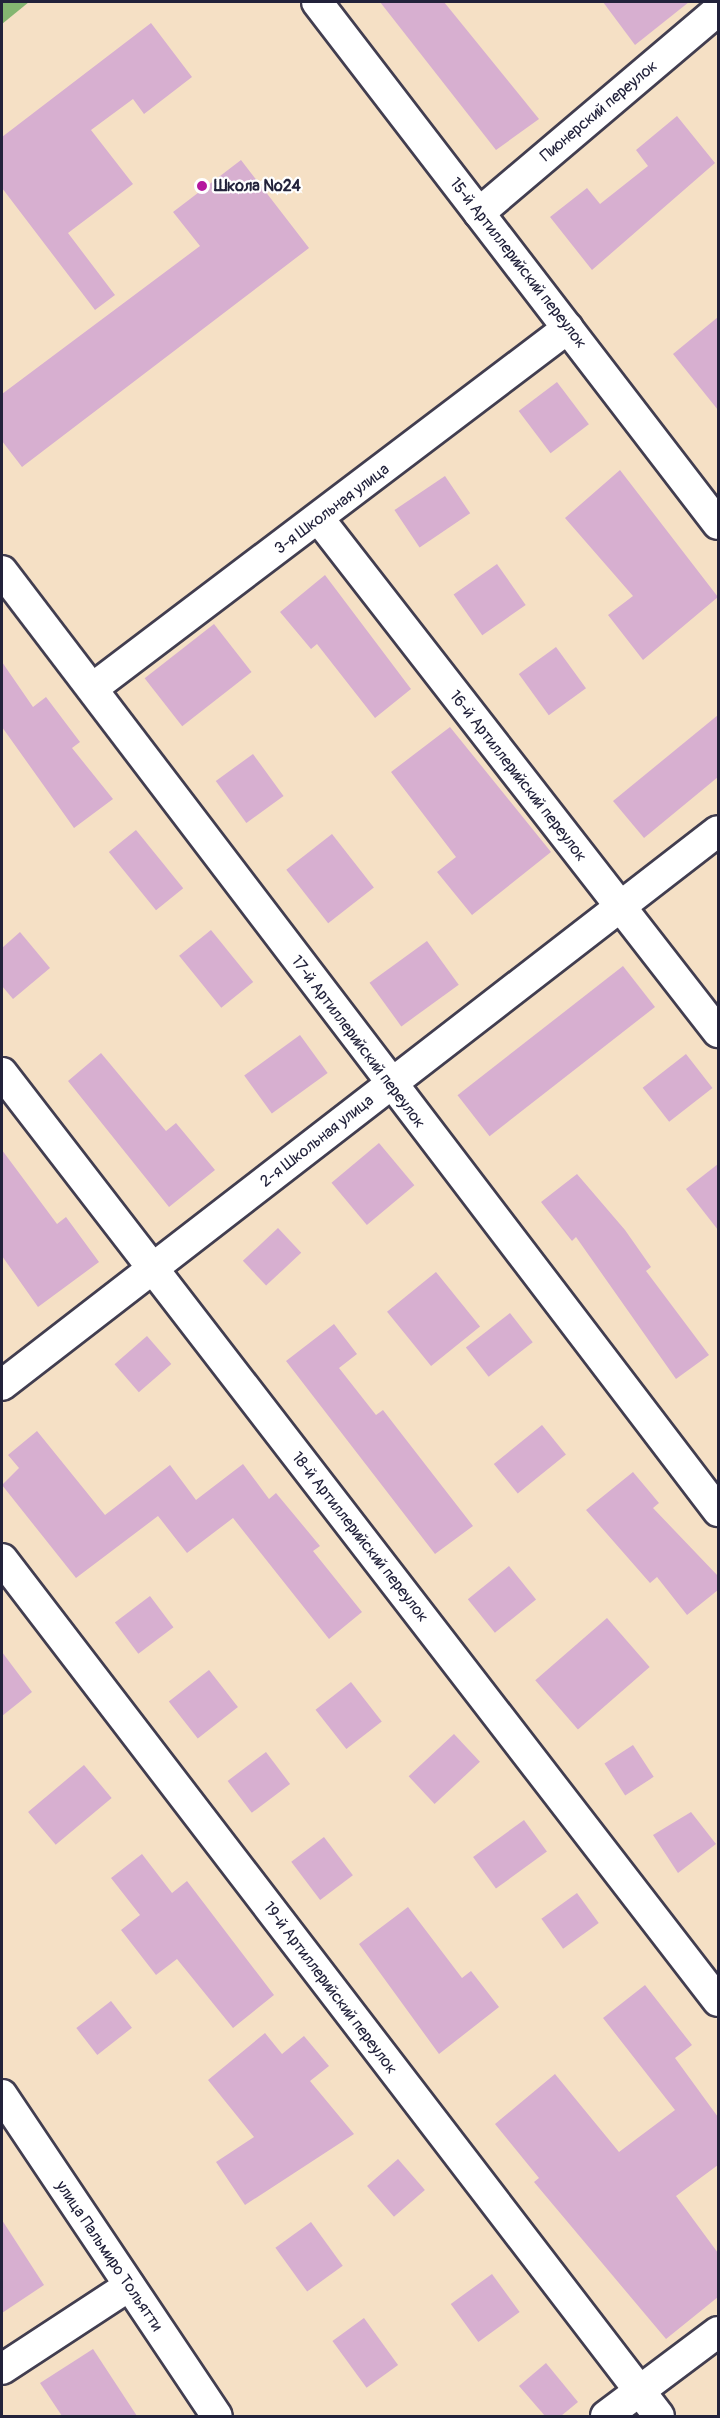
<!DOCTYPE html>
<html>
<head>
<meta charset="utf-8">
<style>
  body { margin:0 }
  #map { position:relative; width:720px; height:2418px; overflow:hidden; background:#f5e0c5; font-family:Pangolin,sans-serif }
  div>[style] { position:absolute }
  .forest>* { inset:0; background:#84b671 }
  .building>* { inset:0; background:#d7afd0; transform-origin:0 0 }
  .roads { filter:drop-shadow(2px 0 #423e50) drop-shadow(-2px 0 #423e50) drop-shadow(0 2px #423e50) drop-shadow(0 -2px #423e50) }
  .minor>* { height:30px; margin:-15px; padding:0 15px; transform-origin:15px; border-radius:15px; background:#fff }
  .dots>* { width:16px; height:16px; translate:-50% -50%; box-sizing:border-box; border:3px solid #fff; border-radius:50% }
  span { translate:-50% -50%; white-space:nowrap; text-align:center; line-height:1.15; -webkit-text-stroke:4.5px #fff; paint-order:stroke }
  .street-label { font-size:16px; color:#22223b }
  .poi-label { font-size:16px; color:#22223b; font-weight:700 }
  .left { translate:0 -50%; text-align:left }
  .frame { position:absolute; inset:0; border:3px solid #22223b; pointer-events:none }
</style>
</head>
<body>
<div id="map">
  <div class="forest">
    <i style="clip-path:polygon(2px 2px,29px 2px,2px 24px)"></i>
  </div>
  <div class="building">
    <i style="clip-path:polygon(380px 2px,444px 2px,539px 119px,496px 150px)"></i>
    <i style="clip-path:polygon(603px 2px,689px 2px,635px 45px)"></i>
    <i style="clip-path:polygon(151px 23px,192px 77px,144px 114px,133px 99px,91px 130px,133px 184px,68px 233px,115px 295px,95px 310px,2px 188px,2px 137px)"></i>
    <i style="clip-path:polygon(677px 116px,715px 163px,592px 270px,550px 217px,587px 188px,600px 204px,648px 166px,636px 150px)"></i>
    <i style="clip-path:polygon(241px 160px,309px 248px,22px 467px,2px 441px,2px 394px,200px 246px,173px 212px)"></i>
    <i style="clip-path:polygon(718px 317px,718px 410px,673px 354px)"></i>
    <i style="left:557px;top:382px;width:53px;height:48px;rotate:53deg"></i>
    <i style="clip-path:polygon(620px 470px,718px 597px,643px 660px,608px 615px,633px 596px,565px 518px)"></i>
    <i style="left:445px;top:476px;width:45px;height:61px;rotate:56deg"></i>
    <i style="left:497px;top:564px;width:50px;height:53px;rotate:55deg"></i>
    <i style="clip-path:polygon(325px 575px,411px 689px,375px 718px,317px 644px,311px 649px,280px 612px)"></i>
    <i style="left:214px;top:624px;width:61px;height:88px;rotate:52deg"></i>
    <i style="left:556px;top:647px;width:51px;height:46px;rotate:54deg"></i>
    <i style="clip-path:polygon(2px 662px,33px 707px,46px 697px,80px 742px,72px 748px,113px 799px,74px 828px,2px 727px)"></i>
    <i style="clip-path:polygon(718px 715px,718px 777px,644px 838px,613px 801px)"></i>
    <i style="clip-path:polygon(450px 727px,551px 852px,472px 915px,437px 872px,456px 857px,391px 772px)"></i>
    <i style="left:253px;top:754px;width:52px;height:46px;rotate:54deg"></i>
    <i style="left:136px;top:830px;width:75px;height:35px;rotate:51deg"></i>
    <i style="left:332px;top:834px;width:68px;height:58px;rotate:52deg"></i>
    <i style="left:211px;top:930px;width:67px;height:41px;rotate:51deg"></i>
    <i style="clip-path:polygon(20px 932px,50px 968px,13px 999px,2px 986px,2px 948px)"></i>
    <i style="left:427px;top:941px;width:54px;height:71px;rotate:54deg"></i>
    <i style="left:623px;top:966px;width:52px;height:210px;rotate:52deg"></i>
    <i style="left:300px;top:1035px;width:47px;height:69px;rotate:54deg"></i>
    <i style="clip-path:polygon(101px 1053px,166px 1131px,176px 1123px,215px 1170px,169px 1207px,68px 1081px)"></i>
    <i style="left:686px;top:1054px;width:43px;height:55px;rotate:52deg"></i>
    <i style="left:379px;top:1143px;width:55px;height:62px;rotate:50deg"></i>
    <i style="clip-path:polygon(2px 1150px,57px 1224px,66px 1217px,99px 1262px,38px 1307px,2px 1256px)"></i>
    <i style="clip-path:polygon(718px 1164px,718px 1230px,686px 1189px)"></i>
    <i style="clip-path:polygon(577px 1174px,625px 1230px,651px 1267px,646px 1271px,709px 1355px,676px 1379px,576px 1237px,572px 1241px,541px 1202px)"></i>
    <i style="left:278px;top:1228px;width:34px;height:48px;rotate:47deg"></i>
    <i style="left:436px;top:1272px;width:70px;height:63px;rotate:51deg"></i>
    <i style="left:510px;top:1313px;width:37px;height:56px;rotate:52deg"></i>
    <i style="clip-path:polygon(334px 1324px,357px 1354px,339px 1368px,376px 1415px,383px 1410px,473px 1526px,435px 1554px,286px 1361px)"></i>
    <i style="left:147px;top:1336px;width:37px;height:43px;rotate:49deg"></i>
    <i style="left:542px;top:1425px;width:38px;height:62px;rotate:51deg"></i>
    <i style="clip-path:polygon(37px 1431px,105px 1515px,170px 1465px,196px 1500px,243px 1464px,269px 1499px,276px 1493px,320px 1546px,313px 1551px,362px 1612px,329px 1639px,233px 1518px,187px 1553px,158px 1516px,76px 1578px,2px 1485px,19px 1468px,8px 1455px)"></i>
    <i style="clip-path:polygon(633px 1472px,659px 1503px,653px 1508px,718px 1576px,718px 1590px,687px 1615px,657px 1577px,650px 1583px,586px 1510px)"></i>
    <i style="left:509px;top:1566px;width:43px;height:53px;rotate:51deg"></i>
    <i style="left:150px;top:1596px;width:39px;height:44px;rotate:53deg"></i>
    <i style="left:607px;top:1618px;width:65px;height:95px;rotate:49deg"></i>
    <i style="clip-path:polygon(2px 1652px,32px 1692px,2px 1716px)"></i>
    <i style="left:209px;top:1670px;width:47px;height:51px;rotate:52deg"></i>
    <i style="left:351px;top:1682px;width:50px;height:45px;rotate:52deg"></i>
    <i style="left:454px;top:1734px;width:38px;height:62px;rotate:47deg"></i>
    <i style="left:633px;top:1745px;width:38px;height:34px;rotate:57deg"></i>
    <i style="left:266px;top:1752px;width:40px;height:48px;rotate:53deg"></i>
    <i style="left:84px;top:1765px;width:43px;height:73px;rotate:50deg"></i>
    <i style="clip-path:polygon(691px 1812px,716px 1844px,678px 1873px,653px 1835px)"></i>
    <i style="left:524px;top:1820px;width:39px;height:63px;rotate:54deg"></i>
    <i style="left:324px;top:1837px;width:48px;height:41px;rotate:53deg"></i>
    <i style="clip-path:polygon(142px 1854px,172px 1893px,187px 1881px,274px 1995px,233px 2028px,177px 1959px,156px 1975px,121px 1930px,140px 1915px,111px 1878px)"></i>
    <i style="left:577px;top:1893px;width:37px;height:44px;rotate:54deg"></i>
    <i style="clip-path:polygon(408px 1907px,462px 1978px,471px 1971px,499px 2007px,439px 2054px,359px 1944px)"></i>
    <i style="clip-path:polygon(645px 1985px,692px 2045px,675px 2058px,718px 2117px,718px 2165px,676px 2196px,718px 2253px,718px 2297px,666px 2339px,534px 2182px,539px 2178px,495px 2124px,555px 2074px,619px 2152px,675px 2110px,603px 2018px)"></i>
    <i style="left:111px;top:2001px;width:34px;height:44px;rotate:52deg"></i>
    <i style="clip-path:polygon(265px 2033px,282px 2054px,304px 2036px,329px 2066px,310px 2081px,354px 2134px,245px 2205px,216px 2162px,254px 2137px,208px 2080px)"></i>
    <i style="left:398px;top:2159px;width:41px;height:41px;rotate:49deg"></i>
    <i style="clip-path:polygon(2px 2220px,44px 2285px,2px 2313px)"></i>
    <i style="left:311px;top:2222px;width:54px;height:44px;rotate:54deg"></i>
    <i style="left:492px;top:2274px;width:47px;height:51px;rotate:54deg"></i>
    <i style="left:364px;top:2318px;width:58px;height:39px;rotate:54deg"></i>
    <i style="clip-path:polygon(93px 2349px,137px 2416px,62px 2416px,40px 2383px)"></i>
    <i style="clip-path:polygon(546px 2363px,578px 2402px,561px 2416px,545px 2416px,519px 2386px)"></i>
  </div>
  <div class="roads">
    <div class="minor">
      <i style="left:317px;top:2px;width:658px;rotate:52.47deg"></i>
      <i style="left:479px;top:213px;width:314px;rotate:-40.3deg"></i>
      <i style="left:319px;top:519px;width:650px;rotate:52.13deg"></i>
      <i style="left:2px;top:571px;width:1182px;rotate:52.7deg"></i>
      <i style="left:93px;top:688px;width:596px;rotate:-37.16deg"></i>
      <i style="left:2px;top:1073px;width:1172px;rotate:52.35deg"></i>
      <i style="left:2px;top:1385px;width:905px;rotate:-37.73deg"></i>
      <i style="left:2px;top:1559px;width:1080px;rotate:52.53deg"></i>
      <i style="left:2px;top:2095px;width:386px;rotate:56.2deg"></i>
      <i style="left:2px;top:2369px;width:152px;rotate:-33.2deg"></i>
      <i style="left:606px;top:2416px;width:140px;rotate:-36.9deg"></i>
    </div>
  </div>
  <div class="dots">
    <i style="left:202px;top:186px;background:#b5179e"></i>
  </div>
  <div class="street-label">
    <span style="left:599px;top:111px;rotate:-40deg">Пионерский переулок</span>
    <span style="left:518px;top:263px;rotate:52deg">15-й Артиллерийский переулок</span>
    <span style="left:332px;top:509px;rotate:-37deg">3-я Школьная улица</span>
    <span style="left:518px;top:776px;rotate:52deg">16-й Артиллерийский переулок</span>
    <span style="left:358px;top:1042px;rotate:53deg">17-й Артиллерийский переулок</span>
    <span style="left:317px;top:1141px;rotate:-38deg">2-я Школьная улица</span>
    <span style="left:360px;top:1537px;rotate:52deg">18-й Артиллерийский переулок</span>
    <span style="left:330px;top:1988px;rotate:53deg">19-й Артиллерийский переулок</span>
    <span style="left:109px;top:2256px;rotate:56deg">улица Пальмиро Тольятти</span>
  </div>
  <div class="poi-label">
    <span class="left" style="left:214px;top:186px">Школа №24</span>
  </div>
  <div class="frame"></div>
</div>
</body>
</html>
